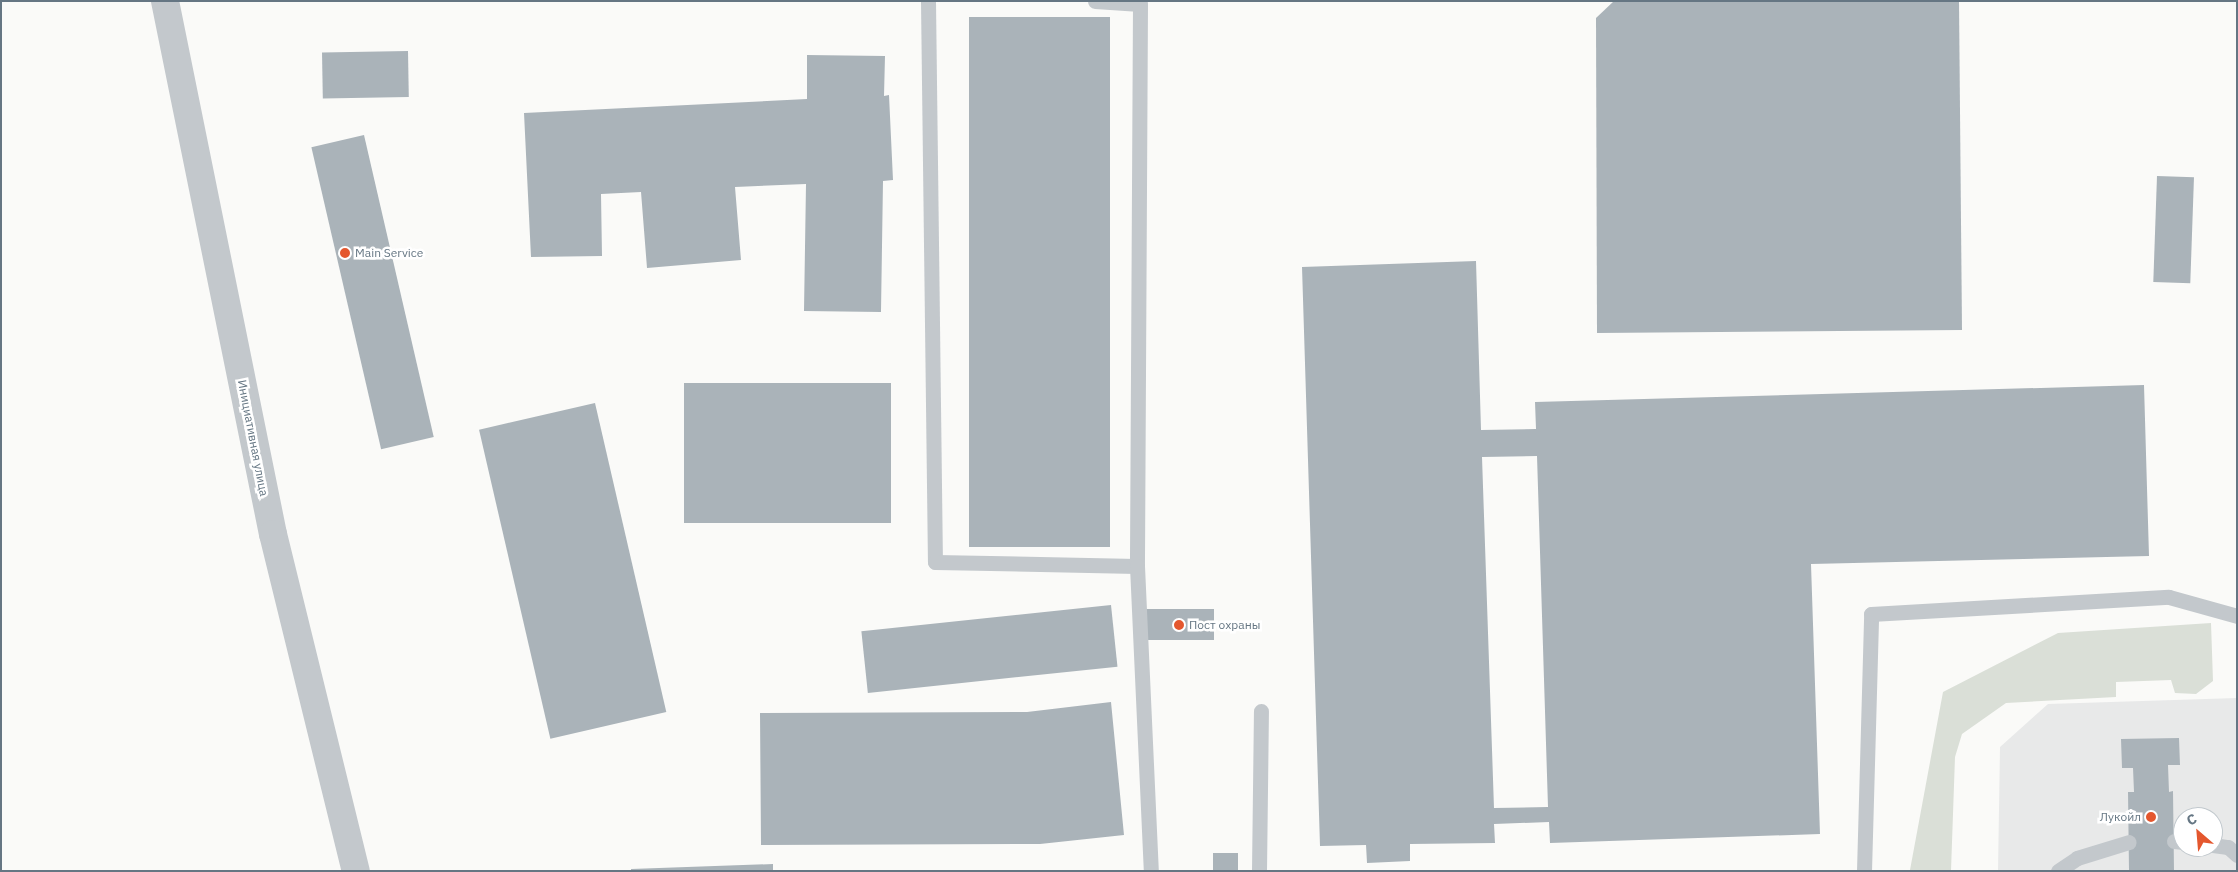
<!DOCTYPE html>
<html>
<head>
<meta charset="utf-8">
<style>
  body { margin:0 }
  #map { position:relative; width:2238px; height:872px; overflow:hidden; background:#fafaf8; font-family:"IBM Plex Sans",sans-serif }
  div>[style] { position:absolute }
  .built>* { inset:0; background:#e8e9e9 }
  .green>* { inset:0; background:#dadfd7 }
  .building>* { inset:0; background:#aab3b9; transform-origin:0 0 }
  .service>* { height:15px; margin:-7.5px; padding:0 7.5px; transform-origin:7.5px; border-radius:7.5px; background:#c3c8cc }
  .minor>* { height:28px; margin:-14px; padding:0 14px; transform-origin:14px; border-radius:14px; background:#c3c8cc }
  .dots>* { width:14px; height:14px; translate:-50% -50%; box-sizing:border-box; border:2px solid #fff; border-radius:50% }
  span { translate:-50% -50%; white-space:nowrap; text-align:center; line-height:1.15; -webkit-text-stroke:5px #fff; paint-order:stroke }
  .poi-label { font-size:12px; color:#657683 }
  .left { translate:0 -50%; text-align:left }
  .right { translate:-100% -50%; text-align:right }
  .street-label { font-size:12px; color:#657683 }
  .frame { position:absolute; inset:0; border:2px solid #657683; pointer-events:none }
  .north { position:absolute; left:2173px; top:807px; width:50px; height:50px; box-sizing:border-box; background:#fff; border:1px solid #c1c8cd; border-radius:50%; rotate:333deg; font-size:14px; font-weight:700; line-height:20px; text-align:center; color:#657683 }
  .north::after { content:''; display:block; margin:auto; width:18px; height:22px; background:#e4572e; clip-path:polygon(50% 0,100% 100%,50% 72%,0 100%) }
</style>
</head>
<body>
<div id="map">
  <div class="built">
    <i style="clip-path:polygon(evenodd,2237px 698px,2237px 871px,1998px 871px,2000px 747px,2048px 704px,2237px 698px,2183px 817px,2213px 817px,2213px 847px,2183px 847px,2183px 817px)"></i>
  </div>
  <div class="green">
    <i style="clip-path:polygon(2211px 623px,2213px 681px,2196px 694px,2175px 693px,2171px 680px,2116px 682px,2116px 697px,2006px 703px,1962px 734px,1955px 757px,1951px 871px,1903px 871px,1910px 870px,1943px 692px,2058px 633px)"></i>
  </div>
  <div class="building">
    <i style="clip-path:polygon(1614px 1px,1959px 1px,1962px 330px,1597px 333px,1596px 18px)"></i>
    <i style="left:1110px;top:17px;width:530px;height:141px;rotate:90deg"></i>
    <i style="left:408px;top:51px;width:46px;height:86px;rotate:89deg"></i>
    <i style="clip-path:polygon(807px 55px,885px 56px,884px 96px,889px 95px,893px 180px,883px 181px,881px 312px,804px 311px,806px 184px,735px 187px,741px 260px,647px 268px,641px 192px,601px 194px,602px 256px,531px 257px,524px 113px,807px 99px)"></i>
    <i style="left:364px;top:135px;width:310px;height:54px;rotate:77deg"></i>
    <i style="left:2157px;top:176px;width:37px;height:106px;rotate:2deg"></i>
    <i style="clip-path:polygon(evenodd,1476px 261px,1481px 430px,1536px 429px,1535px 402px,2144px 385px,2149px 556px,1811px 564px,1820px 834px,1550px 843px,1549px 822px,1494px 824px,1495px 843px,1410px 844px,1410px 861px,1367px 863px,1366px 845px,1320px 846px,1302px 267px,1476px 261px,1537px 456px,1548px 807px,1494px 808px,1482px 457px,1537px 456px)"></i>
    <i style="left:891px;top:383px;width:140px;height:207px;rotate:90deg"></i>
    <i style="left:595px;top:403px;width:317px;height:119px;rotate:77deg"></i>
    <i style="left:1111px;top:605px;width:62px;height:251px;rotate:84deg"></i>
    <i style="left:1145px;top:609px;width:69px;height:31px"></i>
    <i style="clip-path:polygon(1111px 702px,1124px 835px,1040px 844px,761px 845px,760px 713px,1027px 712px)"></i>
    <i style="clip-path:polygon(2179px 738px,2180px 765px,2168px 765px,2169px 792px,2173px 791px,2174px 871px,2129px 871px,2128px 792px,2134px 792px,2133px 768px,2122px 768px,2121px 739px)"></i>
    <i style="left:1213px;top:853px;width:25px;height:18px"></i>
    <i style="clip-path:polygon(773px 864px,773px 871px,631px 871px,631px 869px)"></i>
  </div>
  <div class="service">
    <i style="left:928px;top:1px;width:561px;rotate:89.29deg"></i>
    <i style="left:935px;top:562px;width:202px;rotate:1.1deg"></i>
    <i style="left:1095px;top:1px;width:45px;rotate:3.8deg"></i>
    <i style="left:1140px;top:4px;width:562px;rotate:90.31deg"></i>
    <i style="left:1137px;top:566px;width:305px;rotate:87.4deg"></i>
    <i style="left:2174px;top:841px;width:9px;rotate:6deg"></i>
    <i style="left:2213px;top:845px;width:15px;rotate:8deg"></i>
    <i style="left:2228px;top:847px;width:12px;rotate:42deg"></i>
    <i style="left:1259px;top:871px;width:160px;rotate:-89.3deg"></i>
    <i style="left:1864px;top:871px;width:257px;rotate:-88.4deg"></i>
    <i style="left:1871px;top:614px;width:298px;rotate:-3.3deg"></i>
    <i style="left:2169px;top:597px;width:71px;rotate:15.6deg"></i>
    <i style="left:2058px;top:871px;width:23px;rotate:-34deg"></i>
    <i style="left:2077px;top:858px;width:54px;rotate:-17.1deg"></i>
  </div>
  <div class="minor">
    <i style="left:165px;top:1px;width:544px;rotate:78.55deg"></i>
    <i style="left:273px;top:534px;width:347px;rotate:76.2deg"></i>
  </div>
  <div class="dots">
    <i style="left:345px;top:253px;background:#e4572e"></i>
    <i style="left:1179px;top:625px;background:#e4572e"></i>
    <i style="left:2151px;top:817px;background:#e4572e"></i>
  </div>
  <div class="poi-label">
    <span class="left" style="left:355px;top:253px">Main Service</span>
    <span class="left" style="left:1189px;top:625px">Пост охраны</span>
    <span class="right" style="left:2141px;top:817px">Лукойл</span>
  </div>
  <div class="street-label">
    <span style="left:253px;top:438px;rotate:79deg">Инициативная улица</span>
  </div>
  <div class="frame"></div>
  <div class="north">С</div>
</div>
</body>
</html>
